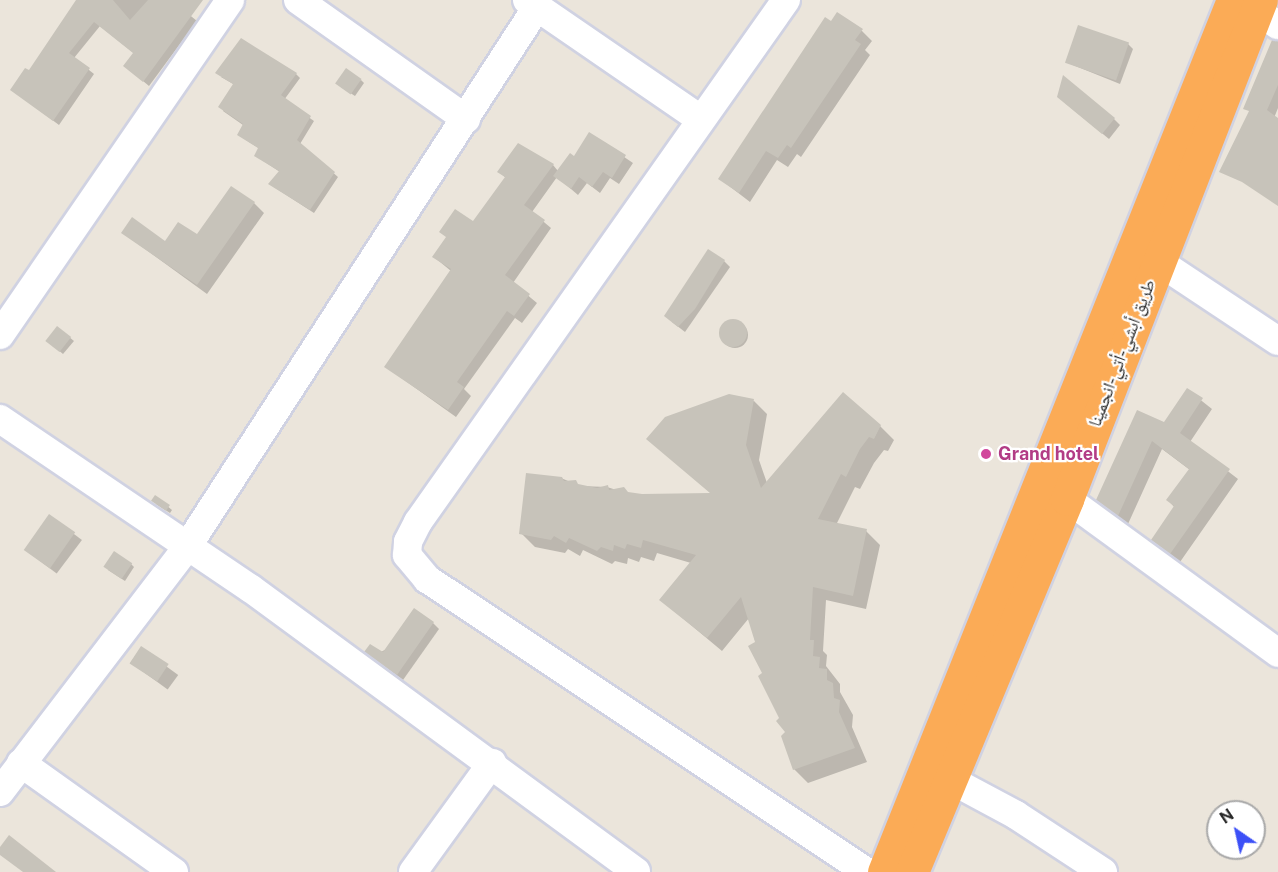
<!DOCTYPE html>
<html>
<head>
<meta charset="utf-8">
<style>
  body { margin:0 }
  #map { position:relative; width:1278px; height:872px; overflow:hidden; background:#ebe5db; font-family:"Public Sans","Noto Naskh Arabic",sans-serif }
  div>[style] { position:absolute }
  .shadow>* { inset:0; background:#0003; transform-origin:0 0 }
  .round { border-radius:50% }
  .building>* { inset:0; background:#c7c3ba; transform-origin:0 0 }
  .roads { filter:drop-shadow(2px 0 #d0d2e2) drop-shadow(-2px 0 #d0d2e2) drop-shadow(0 2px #d0d2e2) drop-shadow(0 -2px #d0d2e2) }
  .minor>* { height:28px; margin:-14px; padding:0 14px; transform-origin:14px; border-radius:14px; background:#fff }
  .highway>* { height:33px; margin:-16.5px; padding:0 16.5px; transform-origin:16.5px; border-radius:16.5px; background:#fbab56 }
  .dots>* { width:16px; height:16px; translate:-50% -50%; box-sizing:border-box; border:3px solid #fff; border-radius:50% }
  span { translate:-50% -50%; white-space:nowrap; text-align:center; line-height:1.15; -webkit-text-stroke:4.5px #fff; paint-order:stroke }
  .street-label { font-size:18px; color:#292929 }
  .hotel-label { font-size:18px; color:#b23c85; font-weight:700 }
  .left { translate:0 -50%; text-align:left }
  .north { position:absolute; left:1206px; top:800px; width:60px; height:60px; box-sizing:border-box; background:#fff; border:2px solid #a9a9a9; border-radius:50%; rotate:326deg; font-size:16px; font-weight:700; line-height:24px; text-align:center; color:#292929 }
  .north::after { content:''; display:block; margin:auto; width:21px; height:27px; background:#3c50f7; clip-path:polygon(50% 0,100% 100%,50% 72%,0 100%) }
</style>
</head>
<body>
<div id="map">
  <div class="shadow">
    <i style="clip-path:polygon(78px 0,171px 0,197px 21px,149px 86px,131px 71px,135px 54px,100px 26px,74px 58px,94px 74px,59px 125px,12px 90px,30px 72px)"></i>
    <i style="clip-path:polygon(832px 23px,862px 31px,872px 41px,865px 50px,870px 55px,801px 157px,797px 154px,788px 167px,777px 160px,750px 202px,720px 179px)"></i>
    <i style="clip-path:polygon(1128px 44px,1133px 49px,1120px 84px,1068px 63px)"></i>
    <i style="clip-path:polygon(1278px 57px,1278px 108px,1272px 123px,1245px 108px)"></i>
    <i style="clip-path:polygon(296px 74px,300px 78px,284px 100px,314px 121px,300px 144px,338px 177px,314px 213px,274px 187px,280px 172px,256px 156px,260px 149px,243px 138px,243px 125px,223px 111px,235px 85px,221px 77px)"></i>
    <i style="clip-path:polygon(361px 80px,364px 83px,355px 96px,341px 87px)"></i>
    <i style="clip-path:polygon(1065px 103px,1114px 119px,1120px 125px,1109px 139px)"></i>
    <i style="clip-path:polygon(590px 134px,633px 163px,619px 184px,610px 178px,600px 193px,587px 183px,578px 195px,557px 177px,532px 212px,551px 228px,513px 283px,537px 303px,522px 323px,515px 318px,464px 389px,471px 396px,456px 417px,386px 367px,451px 271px,434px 257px,473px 223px,506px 178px,499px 172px,553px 165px,558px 171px,574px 158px)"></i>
    <i style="clip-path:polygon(254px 203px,264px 213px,207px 294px,123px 233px,166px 243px,198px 237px)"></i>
    <i style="clip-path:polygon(724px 261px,730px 267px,685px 332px,672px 322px)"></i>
    <i class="round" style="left:722px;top:322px;width:26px;height:26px"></i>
    <i style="clip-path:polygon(58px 328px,74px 341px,63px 354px,51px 344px)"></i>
    <i style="clip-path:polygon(1188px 390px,1212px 409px,1190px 442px,1238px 479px,1180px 562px,1153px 540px,1175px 508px,1168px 500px,1190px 470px,1162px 449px,1128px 524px,1098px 500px,1164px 424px)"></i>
    <i style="clip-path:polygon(754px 401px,767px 414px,759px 460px,767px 483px,880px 426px,894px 440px,888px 451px,884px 450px,874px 463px,860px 489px,855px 487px,836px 525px,866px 531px,880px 545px,866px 609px,826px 600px,823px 651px,827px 655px,826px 666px,840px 684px,840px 692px,853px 715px,852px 727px,867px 762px,808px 783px,794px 769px,787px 733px,764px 674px,749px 618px,722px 651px,661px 600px,691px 563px,657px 553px,654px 561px,641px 557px,639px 562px,628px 558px,627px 564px,615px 561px,612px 564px,583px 550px,580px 556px,568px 549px,565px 553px,535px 547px,521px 533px,561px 478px,580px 486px,607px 487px,629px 494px,712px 494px,648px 439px)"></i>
    <i style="clip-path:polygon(156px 497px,172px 510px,170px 513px,156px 504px)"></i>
    <i style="left:50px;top:516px;width:40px;height:42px;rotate:37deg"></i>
    <i style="clip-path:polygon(131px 564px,134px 567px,125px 581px,108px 570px)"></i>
    <i style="clip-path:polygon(433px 623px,439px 629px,403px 680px,372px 657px)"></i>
    <i style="left:141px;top:648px;width:46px;height:18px;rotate:36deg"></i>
  </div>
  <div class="building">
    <i style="clip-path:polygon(76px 0,113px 0,130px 20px,148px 0,203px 0,143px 82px,123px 66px,133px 53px,94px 22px,69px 53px,90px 68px,53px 121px,10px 90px,25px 68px,29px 70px)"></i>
    <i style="clip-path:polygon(837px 12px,863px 29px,855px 40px,861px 44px,791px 148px,787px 145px,778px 158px,766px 151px,739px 193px,718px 179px,825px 17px,831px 21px)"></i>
    <i style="left:1078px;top:25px;width:54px;height:40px;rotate:19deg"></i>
    <i style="clip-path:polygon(241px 38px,297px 73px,281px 95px,311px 116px,297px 140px,335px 172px,310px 210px,268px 184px,279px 171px,254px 156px,258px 148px,237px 135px,243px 124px,218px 107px,233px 84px,215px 73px)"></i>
    <i style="clip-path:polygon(1272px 40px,1278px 41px,1278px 85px,1267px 110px,1278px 118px,1278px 206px,1242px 182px,1219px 172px,1249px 111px,1243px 109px)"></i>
    <i style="left:346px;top:68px;width:19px;height:19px;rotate:35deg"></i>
    <i style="clip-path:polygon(1063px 75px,1115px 118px,1102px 134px,1057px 97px)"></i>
    <i style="clip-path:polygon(589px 132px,626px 155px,612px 178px,603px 172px,592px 187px,579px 177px,571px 189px,553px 176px,570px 153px,574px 156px)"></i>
    <i style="clip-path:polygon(518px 143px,554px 164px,524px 205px,545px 220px,505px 275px,530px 294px,514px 316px,507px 311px,457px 382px,464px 387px,448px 410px,384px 367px,451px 269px,432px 257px,446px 237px,439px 232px,455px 209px,473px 221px,505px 177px,497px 172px)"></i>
    <i style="clip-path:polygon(231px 186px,255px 202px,197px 285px,121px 233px,132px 217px,165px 241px,178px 222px,197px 234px)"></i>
    <i style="clip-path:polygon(708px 249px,725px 260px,695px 309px,678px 327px,664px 316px)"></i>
    <i class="round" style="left:719px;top:319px;width:28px;height:28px"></i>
    <i style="left:57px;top:326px;width:18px;height:19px;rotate:38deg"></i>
    <i style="clip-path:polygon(1187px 388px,1203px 398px,1180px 433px,1230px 469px,1170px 554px,1151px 540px,1174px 506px,1166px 500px,1189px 469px,1152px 441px,1118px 516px,1096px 500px,1137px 410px,1164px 422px)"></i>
    <i style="clip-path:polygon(843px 392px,881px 425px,874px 439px,869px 437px,860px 449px,846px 477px,841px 474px,818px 519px,867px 529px,853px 596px,813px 587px,810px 640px,814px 640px,813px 656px,820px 657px,819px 668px,827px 669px,827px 680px,833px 683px,834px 698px,840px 700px,839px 712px,855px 748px,793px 770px,781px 736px,785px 732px,776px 721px,779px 718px,758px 676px,762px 673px,748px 646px,755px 642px,741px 597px,707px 638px,659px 600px,696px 555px,643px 540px,641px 548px,627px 544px,625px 549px,614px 545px,613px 551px,601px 547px,597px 551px,569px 538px,566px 543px,554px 536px,551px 540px,519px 534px,526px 473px,562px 477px,564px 481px,576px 480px,578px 484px,597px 488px,608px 485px,609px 490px,624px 487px,628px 492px,642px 494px,710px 493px,646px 439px,665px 417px,729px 394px,754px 399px,746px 445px,761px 488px)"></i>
    <i style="left:155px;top:495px;width:18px;height:7px;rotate:34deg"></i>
    <i style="left:49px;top:514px;width:32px;height:44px;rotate:35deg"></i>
    <i style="left:114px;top:551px;width:22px;height:19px;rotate:34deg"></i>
    <i style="clip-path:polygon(414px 608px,434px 622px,397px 675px,364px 652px,370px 644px,383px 652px)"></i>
    <i style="left:141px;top:646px;width:33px;height:21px;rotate:33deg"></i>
    <i style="clip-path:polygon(9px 835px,56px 872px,23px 872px,0 855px,0 847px)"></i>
  </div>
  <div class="roads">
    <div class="minor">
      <i style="left:298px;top:0;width:206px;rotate:35.3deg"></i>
      <i style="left:527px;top:0;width:209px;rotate:34.5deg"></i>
      <i style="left:786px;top:0;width:639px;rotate:125.18deg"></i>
      <i style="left:418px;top:522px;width:22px;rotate:117deg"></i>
      <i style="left:408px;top:542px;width:13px;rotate:94deg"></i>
      <i style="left:407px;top:555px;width:31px;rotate:50deg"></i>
      <i style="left:427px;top:579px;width:529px;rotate:33.66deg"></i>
      <i style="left:1257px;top:11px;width:25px;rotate:34deg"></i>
      <i style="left:1141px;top:250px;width:164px;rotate:33.6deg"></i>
      <i style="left:0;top:335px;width:406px;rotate:-55.5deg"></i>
      <i style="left:0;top:419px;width:302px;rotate:34.1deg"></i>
      <i style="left:250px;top:588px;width:479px;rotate:36.3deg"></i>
      <i style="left:1067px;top:499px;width:261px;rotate:36.1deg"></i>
      <i style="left:21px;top:763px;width:188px;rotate:35.5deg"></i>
      <i style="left:949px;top:779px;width:76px;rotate:28.2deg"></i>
      <i style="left:1016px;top:815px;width:104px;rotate:33.2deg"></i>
      <i style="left:0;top:792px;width:308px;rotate:-52.6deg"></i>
      <i style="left:187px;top:547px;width:644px;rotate:-57.05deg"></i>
      <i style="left:413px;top:872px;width:135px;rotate:-54.1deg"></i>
    </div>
    <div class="highway">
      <i style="left:884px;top:872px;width:939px;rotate:-68.19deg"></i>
      <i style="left:912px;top:872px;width:404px;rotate:-67.4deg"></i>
      <i style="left:1067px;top:499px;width:535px;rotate:-68.76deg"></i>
    </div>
  </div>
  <div class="dots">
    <i style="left:986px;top:454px;background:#d1479c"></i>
  </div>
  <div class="street-label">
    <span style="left:1122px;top:353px;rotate:-69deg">طريق أبشي-أتي-انجمينا</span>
  </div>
  <div class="hotel-label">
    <span class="left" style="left:998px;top:454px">Grand hotel</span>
  </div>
  <div class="north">N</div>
</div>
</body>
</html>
